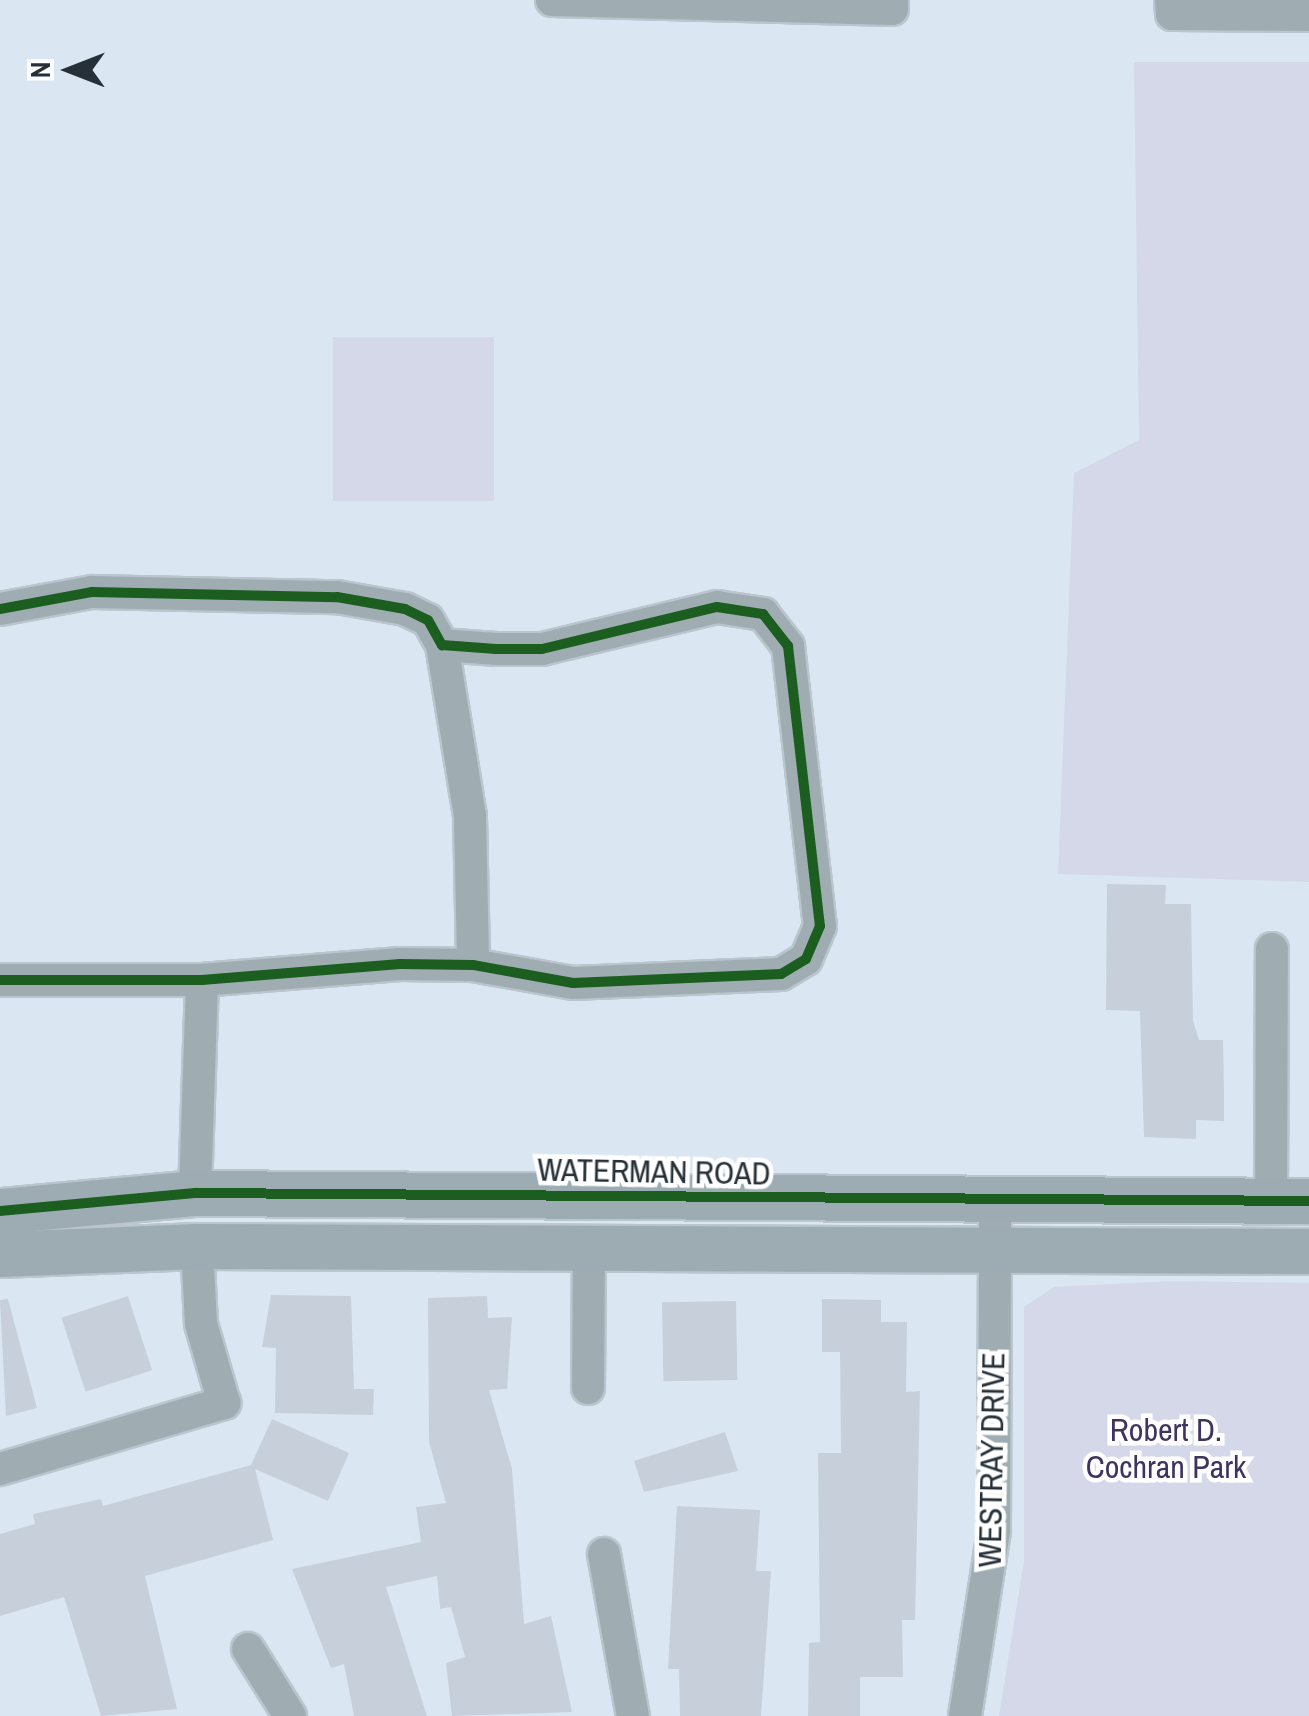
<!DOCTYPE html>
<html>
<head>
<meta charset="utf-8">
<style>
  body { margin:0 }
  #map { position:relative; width:1309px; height:1716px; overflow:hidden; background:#dae7f2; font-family:"Archivo Narrow",sans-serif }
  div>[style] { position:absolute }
  .green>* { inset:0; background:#d4d8e9; transform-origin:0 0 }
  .building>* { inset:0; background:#c7cfda; transform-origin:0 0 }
  .roads { filter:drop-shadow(2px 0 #bbc5ce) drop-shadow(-2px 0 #bbc5ce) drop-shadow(0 2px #bbc5ce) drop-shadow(0 -2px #bbc5ce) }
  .street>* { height:32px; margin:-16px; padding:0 16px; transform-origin:16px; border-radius:16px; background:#9fadb2 }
  .secondary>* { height:45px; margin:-22.5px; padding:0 22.5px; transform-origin:22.5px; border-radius:22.5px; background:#9cacb2 }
  .cycleway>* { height:10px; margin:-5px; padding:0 5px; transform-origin:5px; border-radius:5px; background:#1b5e20 }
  span { translate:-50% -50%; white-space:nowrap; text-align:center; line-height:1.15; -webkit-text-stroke:9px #fff; paint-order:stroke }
  .street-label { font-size:32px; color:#263038 }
  .park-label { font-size:32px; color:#3f335f }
  .north { position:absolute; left:20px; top:20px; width:100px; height:100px; -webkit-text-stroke:8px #fff; paint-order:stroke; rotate:270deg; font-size:28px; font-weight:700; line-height:40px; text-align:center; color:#263038 }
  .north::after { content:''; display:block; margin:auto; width:35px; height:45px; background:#263038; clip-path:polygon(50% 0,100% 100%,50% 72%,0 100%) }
</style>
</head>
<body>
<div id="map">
  <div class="green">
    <i style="clip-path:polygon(1134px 62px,1309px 62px,1309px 882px,1058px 874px,1074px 473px,1139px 440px)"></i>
    <i style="left:333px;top:337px;width:161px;height:164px"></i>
    <i style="clip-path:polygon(1174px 1281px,1309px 1283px,1309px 1716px,999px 1716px,1024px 1561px,1024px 1307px,1054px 1287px)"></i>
  </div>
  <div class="building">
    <i style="clip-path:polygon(1107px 884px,1166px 885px,1165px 904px,1191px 904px,1193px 1021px,1199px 1040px,1223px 1040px,1224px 1090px,1224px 1121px,1196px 1120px,1196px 1139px,1144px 1137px,1140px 1011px,1106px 1010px)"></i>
    <i style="clip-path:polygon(271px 1295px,351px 1296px,354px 1389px,374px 1389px,373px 1415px,275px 1413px,276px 1348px,262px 1347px)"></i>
    <i style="left:128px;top:1296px;width:78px;height:70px;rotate:72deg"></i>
    <i style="clip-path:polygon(487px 1296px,488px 1318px,512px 1317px,507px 1389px,489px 1390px,512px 1469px,524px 1624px,551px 1616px,572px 1712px,452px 1716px,446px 1663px,465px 1657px,451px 1607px,440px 1609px,437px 1576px,386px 1587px,427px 1716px,354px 1716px,344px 1664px,331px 1668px,292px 1569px,421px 1542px,416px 1507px,446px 1503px,429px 1442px,428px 1298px)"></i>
    <i style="clip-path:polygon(8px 1299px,37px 1408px,6px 1416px,0 1300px)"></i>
    <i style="clip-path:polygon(822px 1299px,881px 1300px,881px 1322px,907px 1322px,906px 1392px,920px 1391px,915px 1620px,902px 1620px,903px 1677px,860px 1677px,860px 1716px,808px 1716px,809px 1643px,820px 1642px,818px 1453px,841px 1453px,840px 1352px,822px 1352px)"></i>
    <i style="left:736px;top:1301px;width:79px;height:74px;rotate:89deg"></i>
    <i style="clip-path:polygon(272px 1419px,349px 1453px,328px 1501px,255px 1469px,273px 1540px,145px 1576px,177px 1709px,101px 1716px,64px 1597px,0 1616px,0 1534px,35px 1524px,33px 1514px,101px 1499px,103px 1506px,251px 1465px)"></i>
    <i style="clip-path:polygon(725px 1432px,738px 1471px,644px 1492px,634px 1461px)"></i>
    <i style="clip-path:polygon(677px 1506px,760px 1510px,756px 1571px,771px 1571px,761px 1716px,680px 1716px,679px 1669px,668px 1669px)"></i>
  </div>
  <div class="roads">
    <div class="street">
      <i style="left:552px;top:0;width:340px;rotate:1.5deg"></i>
      <i style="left:892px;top:9px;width:9px;rotate:-90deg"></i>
      <i style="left:1171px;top:0;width:14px;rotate:86deg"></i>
      <i style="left:1172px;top:14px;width:137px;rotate:0.4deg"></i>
      <i style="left:0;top:609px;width:94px;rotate:-10.5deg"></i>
      <i style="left:92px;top:592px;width:245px;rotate:1.2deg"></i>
      <i style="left:337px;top:597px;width:69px;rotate:10deg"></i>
      <i style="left:405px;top:609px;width:25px;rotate:26deg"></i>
      <i style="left:428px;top:620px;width:29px;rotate:61deg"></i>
      <i style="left:442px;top:645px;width:54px;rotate:4.2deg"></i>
      <i style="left:496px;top:649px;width:46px"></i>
      <i style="left:542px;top:649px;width:180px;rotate:-13.5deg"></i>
      <i style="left:717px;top:607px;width:47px;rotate:8.7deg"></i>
      <i style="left:763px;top:614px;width:41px;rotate:52deg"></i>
      <i style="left:788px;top:646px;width:282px;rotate:83.5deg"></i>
      <i style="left:820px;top:926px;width:36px;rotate:113deg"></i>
      <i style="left:806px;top:959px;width:29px;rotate:149deg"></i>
      <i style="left:781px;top:974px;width:208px;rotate:177.5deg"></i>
      <i style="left:573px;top:983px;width:102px;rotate:-169.8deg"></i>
      <i style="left:473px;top:965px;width:73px;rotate:-179.2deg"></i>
      <i style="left:400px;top:964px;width:199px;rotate:175.4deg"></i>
      <i style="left:202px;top:980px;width:202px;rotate:180deg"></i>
      <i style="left:442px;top:645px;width:173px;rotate:80.7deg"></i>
      <i style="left:470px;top:816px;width:149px;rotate:88.8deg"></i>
      <i style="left:195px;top:1193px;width:213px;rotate:-88.1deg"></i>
      <i style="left:1271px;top:1201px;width:252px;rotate:-89.8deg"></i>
      <i style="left:588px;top:1388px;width:137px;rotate:-89.6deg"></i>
      <i style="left:0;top:1469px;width:234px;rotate:-16.4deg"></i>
      <i style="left:224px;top:1403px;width:82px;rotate:-106.2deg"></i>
      <i style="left:201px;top:1324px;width:78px;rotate:-92.9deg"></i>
      <i style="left:604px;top:1554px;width:165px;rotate:79.9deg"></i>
      <i style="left:248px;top:1649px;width:79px;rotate:57.9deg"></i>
      <i style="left:965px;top:1716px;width:188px;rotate:-81.1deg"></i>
      <i style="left:994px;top:1530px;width:329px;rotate:-89.8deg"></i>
    </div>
    <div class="secondary">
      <i style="left:0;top:1211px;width:196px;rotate:-5.3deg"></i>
      <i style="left:195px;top:1193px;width:1114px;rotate:0.41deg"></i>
      <i style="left:0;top:1254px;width:197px;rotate:-2.3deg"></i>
      <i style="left:197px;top:1246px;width:1112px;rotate:0.26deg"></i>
    </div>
  </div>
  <div class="cycleway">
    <i style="left:0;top:609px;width:94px;rotate:-10.5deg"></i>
    <i style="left:92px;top:592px;width:245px;rotate:1.2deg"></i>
    <i style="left:337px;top:597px;width:69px;rotate:10deg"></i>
    <i style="left:405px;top:609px;width:25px;rotate:26deg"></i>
    <i style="left:428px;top:620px;width:29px;rotate:61deg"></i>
    <i style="left:442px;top:645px;width:54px;rotate:4.2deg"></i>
    <i style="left:496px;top:649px;width:46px"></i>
    <i style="left:542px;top:649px;width:180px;rotate:-13.5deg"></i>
    <i style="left:717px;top:607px;width:47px;rotate:8.7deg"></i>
    <i style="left:763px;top:614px;width:41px;rotate:52deg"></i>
    <i style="left:788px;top:646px;width:282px;rotate:83.5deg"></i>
    <i style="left:820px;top:926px;width:36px;rotate:113deg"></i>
    <i style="left:806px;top:959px;width:29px;rotate:149deg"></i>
    <i style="left:781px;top:974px;width:208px;rotate:177.5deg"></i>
    <i style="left:573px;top:983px;width:102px;rotate:-169.8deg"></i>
    <i style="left:473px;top:965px;width:73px;rotate:-179.2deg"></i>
    <i style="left:400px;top:964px;width:199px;rotate:175.4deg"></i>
    <i style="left:202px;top:980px;width:202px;rotate:180deg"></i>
    <i style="left:0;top:1211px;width:196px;rotate:-5.3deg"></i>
    <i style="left:195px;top:1193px;width:1114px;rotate:0.41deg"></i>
  </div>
  <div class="street-label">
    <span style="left:654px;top:1172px;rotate:1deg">WATERMAN ROAD</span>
    <span style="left:992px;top:1460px;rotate:-89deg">WESTRAY DRIVE</span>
  </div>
  <div class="park-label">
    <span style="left:1166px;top:1449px">Robert D.<br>Cochran Park</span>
  </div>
  <div class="north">N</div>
</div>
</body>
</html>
